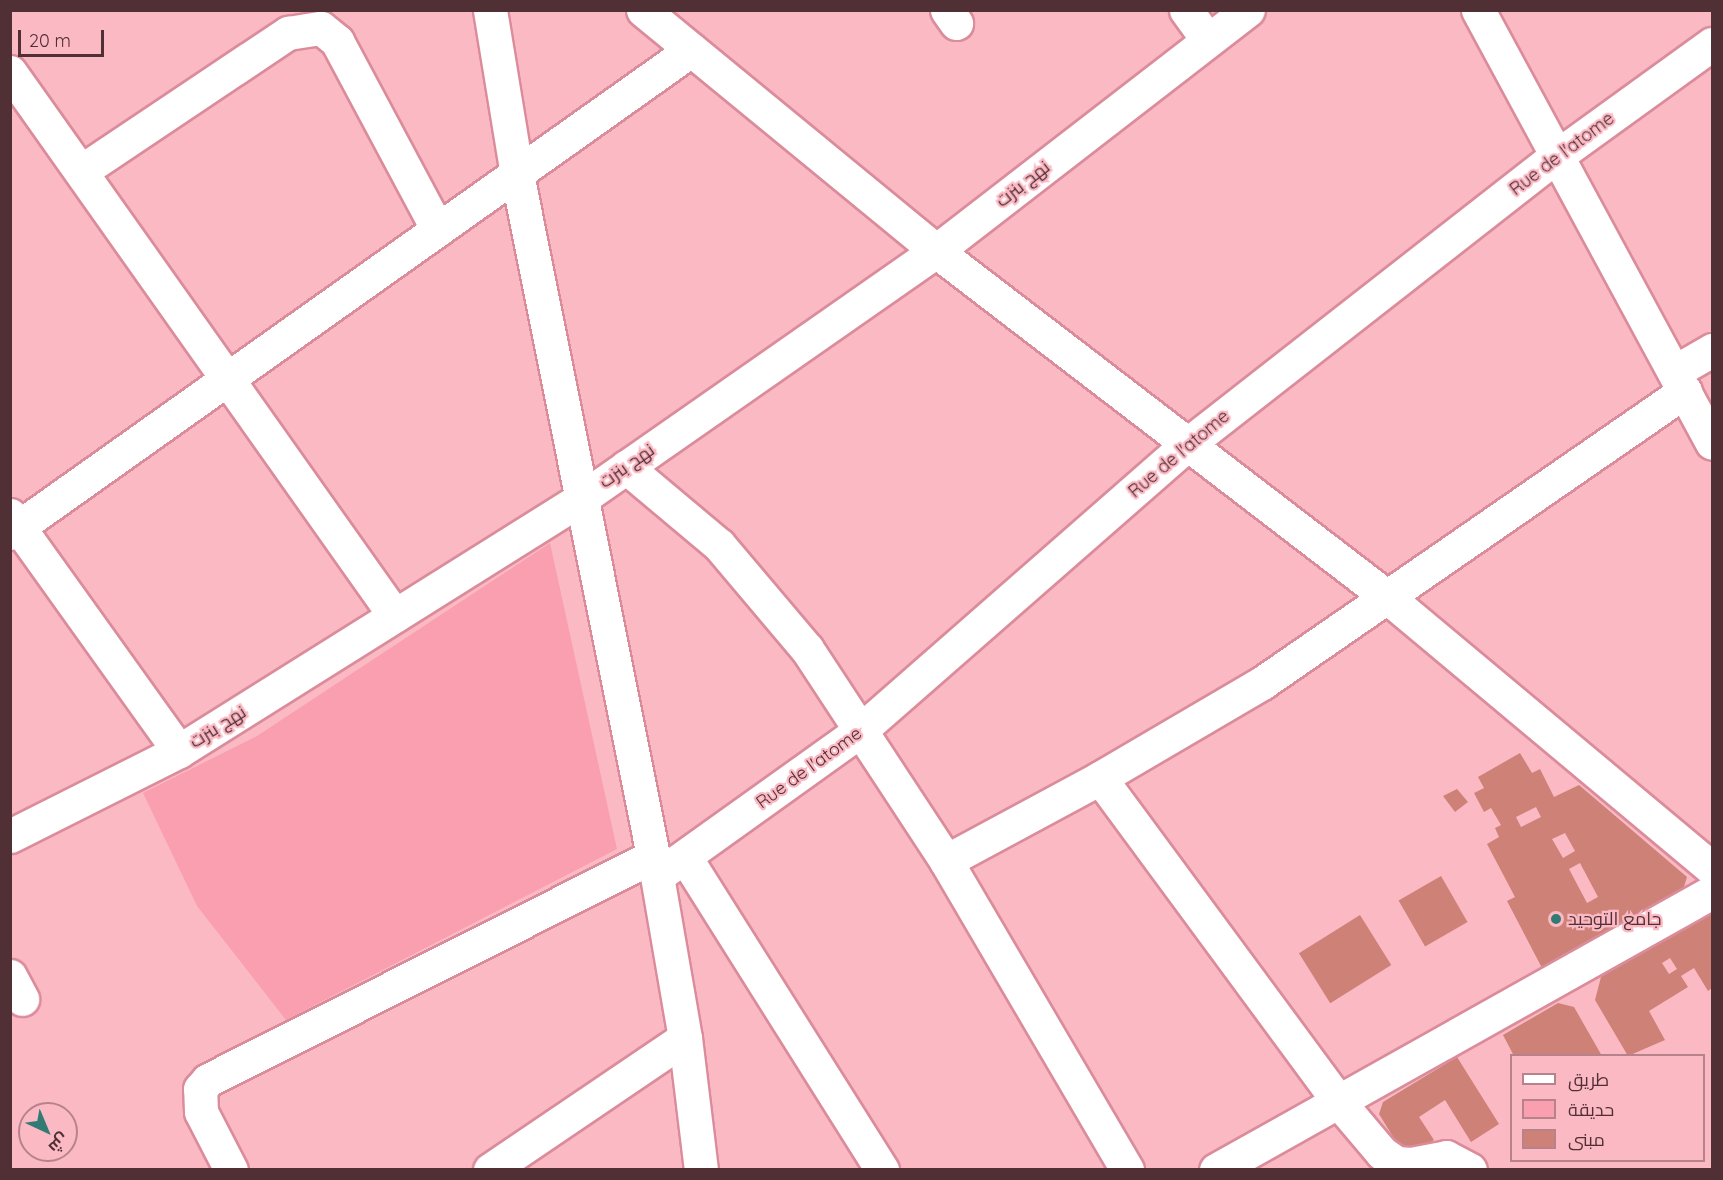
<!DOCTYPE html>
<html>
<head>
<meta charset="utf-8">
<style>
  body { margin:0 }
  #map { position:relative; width:1723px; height:1180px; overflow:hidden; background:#fbb9c4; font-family:Quicksand,Cairo,sans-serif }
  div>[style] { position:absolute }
  .green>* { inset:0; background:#f99fb0 }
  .building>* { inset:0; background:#ce8177; transform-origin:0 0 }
  .roads { filter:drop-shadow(2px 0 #db8c9b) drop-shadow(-2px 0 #db8c9b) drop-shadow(0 2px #db8c9b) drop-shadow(0 -2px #db8c9b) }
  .minor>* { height:33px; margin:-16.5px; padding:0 16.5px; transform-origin:16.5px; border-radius:16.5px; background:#fff }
  .dots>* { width:16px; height:16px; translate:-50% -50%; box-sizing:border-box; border:3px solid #fbb9c4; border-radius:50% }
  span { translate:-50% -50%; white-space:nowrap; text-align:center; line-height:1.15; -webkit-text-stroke:4.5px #fbb9c4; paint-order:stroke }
  .street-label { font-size:18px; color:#502f35 }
  .poi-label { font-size:18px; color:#502f35 }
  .left { translate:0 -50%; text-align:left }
  .frame { position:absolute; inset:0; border:12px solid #502f35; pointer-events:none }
  .legend { position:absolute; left:1510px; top:1054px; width:195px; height:108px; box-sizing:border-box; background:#fbb9c4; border:2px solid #b7828b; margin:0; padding:8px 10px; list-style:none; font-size:18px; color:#502f35 }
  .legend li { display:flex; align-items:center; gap:12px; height:30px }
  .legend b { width:30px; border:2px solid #b7828b }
  .north { position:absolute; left:18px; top:1102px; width:60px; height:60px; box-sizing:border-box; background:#fbb9c4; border:2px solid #b7828b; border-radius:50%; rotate:136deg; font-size:16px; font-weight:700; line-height:24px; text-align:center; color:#502f35 }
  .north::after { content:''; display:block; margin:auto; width:21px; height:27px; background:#327a74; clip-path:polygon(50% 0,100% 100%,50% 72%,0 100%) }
  .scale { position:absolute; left:18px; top:30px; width:86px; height:27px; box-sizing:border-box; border:3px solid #502f35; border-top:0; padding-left:8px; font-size:18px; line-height:21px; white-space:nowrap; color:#502f35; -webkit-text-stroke:4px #fbb9c4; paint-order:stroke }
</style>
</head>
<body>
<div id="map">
  <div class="green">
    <i style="clip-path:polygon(550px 543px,617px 849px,286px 1020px,197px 906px,143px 793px,257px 736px)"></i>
  </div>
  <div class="building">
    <i style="clip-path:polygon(evenodd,1520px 753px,1532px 773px,1540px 769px,1554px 797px,1579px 785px,1687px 877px,1682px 893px,1542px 968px,1507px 901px,1515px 897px,1487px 844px,1499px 837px,1495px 828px,1501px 825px,1491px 808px,1484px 812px,1474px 793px,1484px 788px,1478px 777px,1520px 753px,1536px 807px,1541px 817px,1521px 827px,1516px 817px,1536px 807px,1520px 753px,1565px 833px,1575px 851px,1563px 858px,1552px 839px,1565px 833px,1520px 753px,1580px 863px,1598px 897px,1587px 903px,1569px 869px,1580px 863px)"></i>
    <i style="clip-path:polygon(1457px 789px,1468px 802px,1455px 812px,1443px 796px)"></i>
    <i style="left:1441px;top:876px;width:53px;height:49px;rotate:60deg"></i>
    <i style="clip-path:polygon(evenodd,1712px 913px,1712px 988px,1708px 991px,1694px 968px,1681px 976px,1688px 987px,1649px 1011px,1665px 1040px,1628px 1056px,1595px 1000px,1601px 977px,1712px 913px,1670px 958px,1677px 969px,1669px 974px,1662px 963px,1670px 958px)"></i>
    <i style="left:1360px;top:915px;width:59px;height:72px;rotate:58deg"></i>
    <i style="clip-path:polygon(1558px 1003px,1574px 1007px,1602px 1056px,1514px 1056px,1503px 1035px)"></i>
    <i style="clip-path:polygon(1457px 1057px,1499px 1124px,1471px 1142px,1445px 1100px,1419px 1117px,1434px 1140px,1420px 1149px,1398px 1145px,1379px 1114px,1383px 1102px)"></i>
  </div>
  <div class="roads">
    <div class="minor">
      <i style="left:490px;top:10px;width:166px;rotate:80.7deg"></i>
      <i style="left:517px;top:174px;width:716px;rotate:78.72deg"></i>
      <i style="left:657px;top:876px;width:164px;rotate:80.2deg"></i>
      <i style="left:685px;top:1038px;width:133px;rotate:83.1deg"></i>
      <i style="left:643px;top:10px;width:379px;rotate:39.4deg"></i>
      <i style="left:936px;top:251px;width:567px;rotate:37.48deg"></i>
      <i style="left:1386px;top:596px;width:425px;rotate:39.9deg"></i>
      <i style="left:947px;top:10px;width:16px;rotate:55deg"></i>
      <i style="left:1186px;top:10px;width:37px;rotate:54deg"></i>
      <i style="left:1478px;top:10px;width:492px;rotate:61.6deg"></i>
      <i style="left:10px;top:72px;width:666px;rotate:54.71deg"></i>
      <i style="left:83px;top:170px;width:247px;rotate:-33.8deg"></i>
      <i style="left:288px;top:33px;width:33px;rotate:-9deg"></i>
      <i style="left:321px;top:28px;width:21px;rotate:39deg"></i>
      <i style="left:337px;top:41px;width:214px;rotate:61.9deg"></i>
      <i style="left:1674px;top:372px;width:44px;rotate:-30.1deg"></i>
      <i style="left:626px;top:467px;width:121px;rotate:40deg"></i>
      <i style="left:719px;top:545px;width:136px;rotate:49.8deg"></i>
      <i style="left:807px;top:649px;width:254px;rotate:56.7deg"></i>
      <i style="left:946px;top:861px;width:358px;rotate:59.6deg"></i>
      <i style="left:10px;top:515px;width:290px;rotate:54.4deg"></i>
      <i style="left:10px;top:533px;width:835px;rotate:-35.35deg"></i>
      <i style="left:1100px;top:778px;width:401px;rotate:53.6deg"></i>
      <i style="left:1338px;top:1101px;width:68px;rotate:49.8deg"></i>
      <i style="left:1382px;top:1153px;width:18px;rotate:34deg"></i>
      <i style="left:1397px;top:1163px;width:14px;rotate:4deg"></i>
      <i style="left:1411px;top:1164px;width:36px;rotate:-11deg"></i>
      <i style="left:1446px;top:1157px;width:27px;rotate:28deg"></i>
      <i style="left:10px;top:836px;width:189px;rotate:-26.7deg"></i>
      <i style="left:179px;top:751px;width:476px;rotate:-32.1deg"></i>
      <i style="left:582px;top:498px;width:432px;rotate:-34.9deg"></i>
      <i style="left:936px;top:251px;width:394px;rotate:-37.7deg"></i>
      <i style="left:685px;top:857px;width:370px;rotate:57.8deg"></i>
      <i style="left:946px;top:861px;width:175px;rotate:-28.3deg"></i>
      <i style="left:1100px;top:778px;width:188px;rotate:-30.4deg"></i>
      <i style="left:1262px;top:683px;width:514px;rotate:-34.62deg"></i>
      <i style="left:657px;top:876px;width:252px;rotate:-35.6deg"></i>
      <i style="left:862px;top:729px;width:434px;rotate:-41.2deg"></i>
      <i style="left:1189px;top:443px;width:467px;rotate:-38deg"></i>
      <i style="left:1557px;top:156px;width:191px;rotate:-35.9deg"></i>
      <i style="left:10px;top:976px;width:26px;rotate:62deg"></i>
      <i style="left:231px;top:1170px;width:65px;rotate:-117.3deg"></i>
      <i style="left:201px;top:1112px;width:23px;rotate:-92deg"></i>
      <i style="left:200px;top:1089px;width:12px;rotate:-48deg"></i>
      <i style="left:208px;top:1080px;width:498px;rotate:-26.7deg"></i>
      <i style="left:490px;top:1170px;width:235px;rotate:-34.1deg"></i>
      <i style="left:1216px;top:1170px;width:569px;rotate:-29.27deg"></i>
    </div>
  </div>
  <div class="dots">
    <i style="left:1556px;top:919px;background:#327a74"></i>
  </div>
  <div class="street-label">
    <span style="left:1562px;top:154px;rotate:-37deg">Rue de l'atome</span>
    <span style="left:1023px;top:184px;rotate:-38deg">نهج بنزت</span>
    <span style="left:1179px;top:454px;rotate:-40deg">Rue de l'atome</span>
    <span style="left:627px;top:466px;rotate:-35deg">نهج بنزت</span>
    <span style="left:218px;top:727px;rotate:-32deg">نهج بنزت</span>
    <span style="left:809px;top:768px;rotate:-36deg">Rue de l'atome</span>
  </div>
  <div class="poi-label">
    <span class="left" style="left:1568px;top:919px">جامع التوحيد</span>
  </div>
  <div class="frame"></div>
  <ul class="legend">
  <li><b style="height:8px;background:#fff"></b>طريق</li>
  <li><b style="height:16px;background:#f99fb0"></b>حديقة</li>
  <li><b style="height:16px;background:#ce8177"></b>مبنى</li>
  </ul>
  <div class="north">ش</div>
  <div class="scale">20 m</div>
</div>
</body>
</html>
